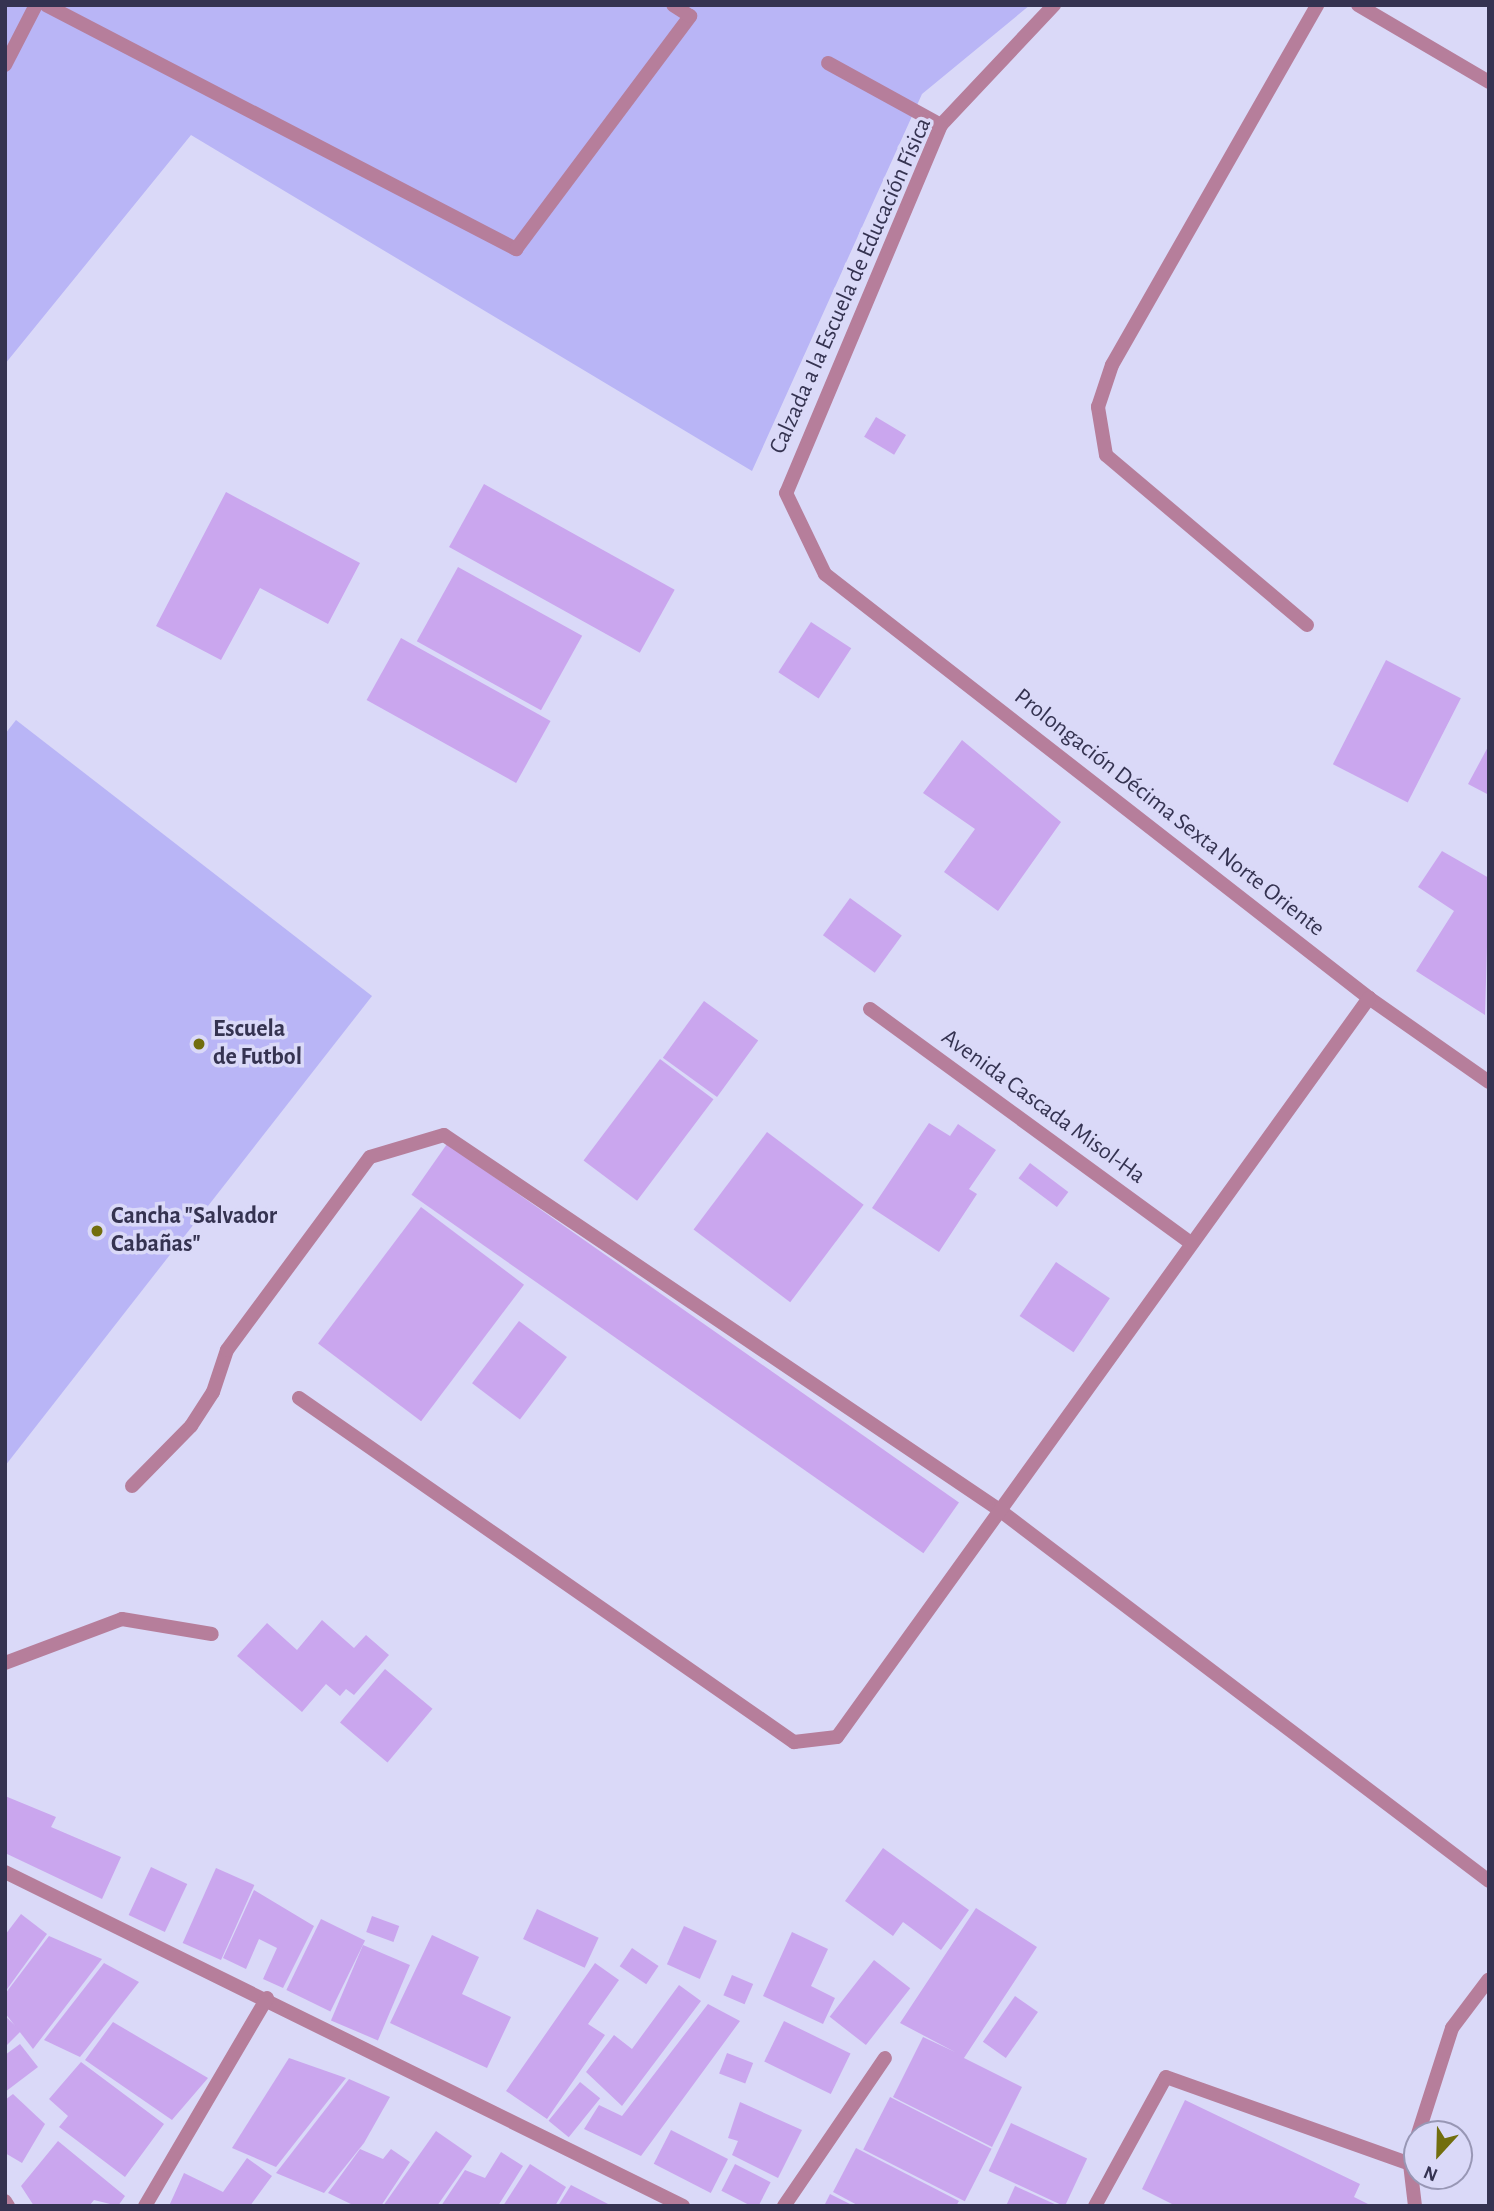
<!DOCTYPE html>
<html>
<head>
<meta charset="utf-8">
<style>
  body { margin:0 }
  #map { position:relative; width:1494px; height:2211px; overflow:hidden; background:#dad9f8; font-family:"Alegreya Sans",sans-serif }
  div>[style] { position:absolute }
  .green>* { inset:0; background:#b9b5f6 }
  .building>* { inset:0; background:#caa6ee; transform-origin:0 0 }
  .service>* { height:14px; margin:-7px; padding:0 7px; transform-origin:7px; border-radius:7px; background:#b67e9b }
  .minor>* { height:14px; margin:-7px; padding:0 7px; transform-origin:7px; border-radius:7px; background:#b67e9b }
  .tertiary>* { height:14px; margin:-7px; padding:0 7px; transform-origin:7px; border-radius:7px; background:#b67e9b }
  .dots>* { width:19px; height:19px; translate:-50% -50%; box-sizing:border-box; border:4px solid #dad9f8; border-radius:50% }
  span { translate:-50% -50%; white-space:nowrap; text-align:center; line-height:1.15; -webkit-text-stroke:7px #dad9f8; paint-order:stroke }
  .street-label { font-size:24px; color:#353351 }
  .poi-label { font-size:24px; color:#353351; font-weight:700 }
  .left { translate:0 -50%; text-align:left }
  .frame { position:absolute; inset:0; border:7px solid #353351; pointer-events:none }
  .north { position:absolute; left:1403px; top:2120px; width:70px; height:70px; box-sizing:border-box; background:#dad9f8; border:2px solid #9897b5; border-radius:50%; rotate:202deg; font-size:19px; font-weight:700; line-height:28px; text-align:center; color:#353351 }
  .north::after { content:''; display:block; margin:auto; width:24px; height:32px; background:#726e0e; clip-path:polygon(50% 0,100% 100%,50% 72%,0 100%) }
</style>
</head>
<body>
<div id="map">
  <div class="green">
    <i style="clip-path:polygon(5px 5px,1030px 5px,922px 94px,752px 471px,191px 135px,5px 364px)"></i>
    <i style="clip-path:polygon(16px 720px,372px 996px,5px 1466px,5px 734px)"></i>
  </div>
  <div class="building">
    <i style="left:876px;top:417px;width:35px;height:23px;rotate:31deg"></i>
    <i style="left:484px;top:484px;width:218px;height:72px;rotate:29deg"></i>
    <i style="clip-path:polygon(226px 492px,360px 563px,328px 624px,260px 588px,221px 660px,156px 626px)"></i>
    <i style="left:458px;top:567px;width:142px;height:85px;rotate:29deg"></i>
    <i style="left:811px;top:622px;width:48px;height:60px;rotate:33deg"></i>
    <i style="left:401px;top:638px;width:171px;height:71px;rotate:29deg"></i>
    <i style="left:1386px;top:660px;width:84px;height:117px;rotate:27deg"></i>
    <i style="clip-path:polygon(962px 740px,1061px 822px,998px 911px,944px 872px,975px 829px,923px 793px)"></i>
    <i style="clip-path:polygon(1489px 745px,1489px 795px,1468px 784px)"></i>
    <i style="clip-path:polygon(1442px 851px,1489px 878px,1485px 1015px,1416px 971px,1454px 911px,1418px 887px)"></i>
    <i style="left:850px;top:898px;width:64px;height:46px;rotate:36deg"></i>
    <i style="left:704px;top:1001px;width:67px;height:70px;rotate:36deg"></i>
    <i style="left:660px;top:1059px;width:67px;height:127px;rotate:37deg"></i>
    <i style="clip-path:polygon(929px 1123px,950px 1136px,958px 1124px,996px 1150px,969px 1189px,977px 1194px,939px 1252px,872px 1208px)"></i>
    <i style="left:767px;top:1132px;width:121px;height:122px;rotate:37deg"></i>
    <i style="left:447px;top:1144px;width:625px;height:62px;rotate:35deg"></i>
    <i style="left:1030px;top:1163px;width:48px;height:19px;rotate:37deg"></i>
    <i style="left:421px;top:1207px;width:129px;height:171px;rotate:37deg"></i>
    <i style="left:1056px;top:1262px;width:65px;height:65px;rotate:34deg"></i>
    <i style="left:519px;top:1321px;width:60px;height:78px;rotate:37deg"></i>
    <i style="clip-path:polygon(322px 1620px,354px 1648px,366px 1635px,389px 1655px,354px 1695px,346px 1689px,340px 1696px,326px 1684px,302px 1712px,237px 1656px,267px 1623px,297px 1650px)"></i>
    <i style="left:385px;top:1669px;width:62px;height:70px;rotate:40deg"></i>
    <i style="clip-path:polygon(5px 1796px,56px 1817px,51px 1827px,121px 1857px,102px 1899px,5px 1853px)"></i>
    <i style="clip-path:polygon(883px 1848px,969px 1910px,941px 1950px,903px 1922px,893px 1936px,845px 1901px)"></i>
    <i style="left:151px;top:1867px;width:40px;height:53px;rotate:25deg"></i>
    <i style="left:216px;top:1868px;width:42px;height:82px;rotate:24deg"></i>
    <i style="clip-path:polygon(254px 1890px,314px 1926px,283px 1988px,263px 1979px,277px 1948px,259px 1939px,246px 1969px,223px 1958px)"></i>
    <i style="clip-path:polygon(976px 1908px,1037px 1947px,964px 2058px,1022px 2087px,992px 2147px,893px 2097px,923px 2037px,955px 2052px,900px 2023px)"></i>
    <i style="left:537px;top:1909px;width:68px;height:33px;rotate:25deg"></i>
    <i style="clip-path:polygon(21px 1914px,47px 1934px,5px 1992px,5px 1935px)"></i>
    <i style="left:372px;top:1916px;width:29px;height:17px;rotate:20deg"></i>
    <i style="left:321px;top:1919px;width:49px;height:79px;rotate:26deg"></i>
    <i style="left:684px;top:1926px;width:36px;height:42px;rotate:24deg"></i>
    <i style="clip-path:polygon(792px 1932px,828px 1949px,811px 1986px,835px 1998px,823px 2024px,763px 1996px)"></i>
    <i style="clip-path:polygon(432px 1935px,479px 1957px,462px 1994px,511px 2017px,487px 2068px,390px 2023px)"></i>
    <i style="clip-path:polygon(49px 1936px,102px 1959px,33px 2049px,5px 2013px,5px 1994px)"></i>
    <i style="left:363px;top:1945px;width:51px;height:82px;rotate:23deg"></i>
    <i style="left:632px;top:1948px;width:32px;height:22px;rotate:34deg"></i>
    <i style="left:874px;top:1960px;width:46px;height:72px;rotate:38deg"></i>
    <i style="clip-path:polygon(104px 1963px,139px 1982px,80px 2057px,44px 2040px)"></i>
    <i style="clip-path:polygon(595px 1963px,619px 1980px,588px 2024px,605px 2035px,547px 2119px,506px 2091px)"></i>
    <i style="left:732px;top:1975px;width:23px;height:22px;rotate:23deg"></i>
    <i style="clip-path:polygon(679px 1985px,701px 2001px,622px 2106px,586px 2072px,614px 2035px,632px 2049px)"></i>
    <i style="left:1015px;top:1996px;width:28px;height:56px;rotate:35deg"></i>
    <i style="clip-path:polygon(708px 2004px,740px 2021px,641px 2156px,584px 2129px,599px 2105px,622px 2116px)"></i>
    <i style="clip-path:polygon(5px 2016px,21px 2031px,5px 2047px)"></i>
    <i style="left:784px;top:2021px;width:74px;height:45px;rotate:26deg"></i>
    <i style="clip-path:polygon(113px 2022px,208px 2078px,172px 2120px,85px 2060px)"></i>
    <i style="clip-path:polygon(20px 2044px,38px 2067px,5px 2092px,5px 2055px)"></i>
    <i style="left:727px;top:2053px;width:28px;height:22px;rotate:21deg"></i>
    <i style="clip-path:polygon(289px 2058px,346px 2078px,276px 2167px,232px 2148px)"></i>
    <i style="clip-path:polygon(81px 2062px,164px 2124px,125px 2177px,59px 2127px,68px 2116px,49px 2099px)"></i>
    <i style="clip-path:polygon(349px 2079px,390px 2097px,364px 2143px,324px 2193px,276px 2173px)"></i>
    <i style="left:580px;top:2082px;width:26px;height:50px;rotate:39deg"></i>
    <i style="clip-path:polygon(13px 2094px,45px 2124px,22px 2163px,5px 2153px,5px 2100px)"></i>
    <i style="left:890px;top:2097px;width:114px;height:59px;rotate:27deg"></i>
    <i style="clip-path:polygon(1185px 2100px,1360px 2184px,1354px 2197px,1372px 2206px,1176px 2206px,1142px 2189px)"></i>
    <i style="clip-path:polygon(740px 2102px,802px 2130px,778px 2178px,732px 2155px,738px 2141px,728px 2138px)"></i>
    <i style="left:1011px;top:2123px;width:84px;height:53px;rotate:25deg"></i>
    <i style="left:671px;top:2130px;width:64px;height:38px;rotate:27deg"></i>
    <i style="clip-path:polygon(436px 2131px,472px 2156px,437px 2206px,383px 2206px)"></i>
    <i style="clip-path:polygon(58px 2141px,125px 2196px,118px 2206px,94px 2200px,89px 2206px,34px 2206px,21px 2186px)"></i>
    <i style="clip-path:polygon(856px 2148px,959px 2201px,956px 2206px,859px 2206px,833px 2192px)"></i>
    <i style="clip-path:polygon(360px 2149px,383px 2159px,391px 2149px,410px 2162px,381px 2206px,355px 2206px,328px 2193px)"></i>
    <i style="clip-path:polygon(501px 2152px,523px 2166px,498px 2206px,441px 2206px,465px 2170px,485px 2178px)"></i>
    <i style="clip-path:polygon(247px 2158px,272px 2176px,250px 2206px,169px 2206px,184px 2173px,223px 2192px)"></i>
    <i style="clip-path:polygon(530px 2164px,566px 2187px,555px 2206px,503px 2206px)"></i>
    <i style="left:735px;top:2164px;width:40px;height:30px;rotate:27deg"></i>
    <i style="clip-path:polygon(571px 2185px,612px 2206px,558px 2206px)"></i>
    <i style="clip-path:polygon(1015px 2186px,1059px 2206px,1006px 2206px)"></i>
    <i style="clip-path:polygon(830px 2194px,854px 2206px,824px 2206px)"></i>
  </div>
  <div class="service">
    <i style="left:46px;top:5px;width:530px;rotate:27.44deg"></i>
    <i style="left:516px;top:249px;width:291px;rotate:-53.2deg"></i>
    <i style="left:690px;top:16px;width:20px;rotate:-147deg"></i>
    <i style="left:828px;top:63px;width:129px;rotate:28.8deg"></i>
    <i style="left:5px;top:65px;width:68px;rotate:-62.7deg"></i>
    <i style="left:1307px;top:625px;width:263px;rotate:-139.8deg"></i>
    <i style="left:1106px;top:455px;width:49px;rotate:-99.5deg"></i>
    <i style="left:1098px;top:407px;width:44px;rotate:-71.6deg"></i>
    <i style="left:1112px;top:365px;width:414px;rotate:-60.3deg"></i>
    <i style="left:132px;top:1486px;width:84px;rotate:-45.5deg"></i>
    <i style="left:191px;top:1426px;width:40px;rotate:-57.1deg"></i>
    <i style="left:213px;top:1392px;width:44px;rotate:-71.6deg"></i>
    <i style="left:227px;top:1350px;width:240px;rotate:-53.5deg"></i>
    <i style="left:370px;top:1157px;width:77px;rotate:-16.6deg"></i>
    <i style="left:5px;top:1663px;width:125px;rotate:-20.6deg"></i>
    <i style="left:122px;top:1619px;width:91px;rotate:9.5deg"></i>
  </div>
  <div class="minor">
    <i style="left:1054px;top:5px;width:165px;rotate:133.3deg"></i>
    <i style="left:941px;top:125px;width:399px;rotate:112.8deg"></i>
    <i style="left:786px;top:493px;width:90px;rotate:64.3deg"></i>
    <i style="left:825px;top:574px;width:690px;rotate:37.93deg"></i>
    <i style="left:1369px;top:998px;width:146px;rotate:35deg"></i>
    <i style="left:1358px;top:5px;width:152px;rotate:30.4deg"></i>
    <i style="left:870px;top:1009px;width:396px;rotate:36.1deg"></i>
    <i style="left:444px;top:1135px;width:668px;rotate:34.02deg"></i>
    <i style="left:998px;top:1509px;width:616px;rotate:37.15deg"></i>
    <i style="left:299px;top:1398px;width:603px;rotate:34.8deg"></i>
    <i style="left:794px;top:1742px;width:43px;rotate:-6.6deg"></i>
    <i style="left:837px;top:1737px;width:911px;rotate:-54.25deg"></i>
    <i style="left:5px;top:1872px;width:756px;rotate:26.23deg"></i>
    <i style="left:1418px;top:2134px;width:111px;rotate:-72.2deg"></i>
    <i style="left:1452px;top:2028px;width:61px;rotate:-52.9deg"></i>
    <i style="left:145px;top:2206px;width:241px;rotate:-59.6deg"></i>
    <i style="left:784px;top:2206px;width:179px;rotate:-55.7deg"></i>
    <i style="left:1095px;top:2206px;width:147px;rotate:-61.2deg"></i>
    <i style="left:1166px;top:2077px;width:259px;rotate:19.6deg"></i>
    <i style="left:1415px;top:2206px;width:42px;rotate:-96.8deg"></i>
    <i style="left:1410px;top:2164px;width:27px;rotate:-75deg"></i>
  </div>
  <div class="tertiary">
    <i style="left:5px;top:2201px;width:6px;rotate:59deg"></i>
  </div>
  <div class="dots">
    <i style="left:199px;top:1044px;background:#726e0e"></i>
    <i style="left:97px;top:1231px;background:#726e0e"></i>
  </div>
  <div class="street-label">
    <span style="left:851px;top:286px;rotate:-66deg">Calzada a la Escuela de Educación Física</span>
    <span style="left:1169px;top:813px;rotate:38deg">Prolongación Décima Sexta Norte Oriente</span>
    <span style="left:1043px;top:1107px;rotate:36deg">Avenida Cascada Misol-Ha</span>
  </div>
  <div class="poi-label">
    <span class="left" style="left:213px;top:1044px">Escuela<br>de Futbol</span>
    <span class="left" style="left:111px;top:1231px">Cancha "Salvador<br>Cabañas"</span>
  </div>
  <div class="frame"></div>
  <div class="north">N</div>
</div>
</body>
</html>
